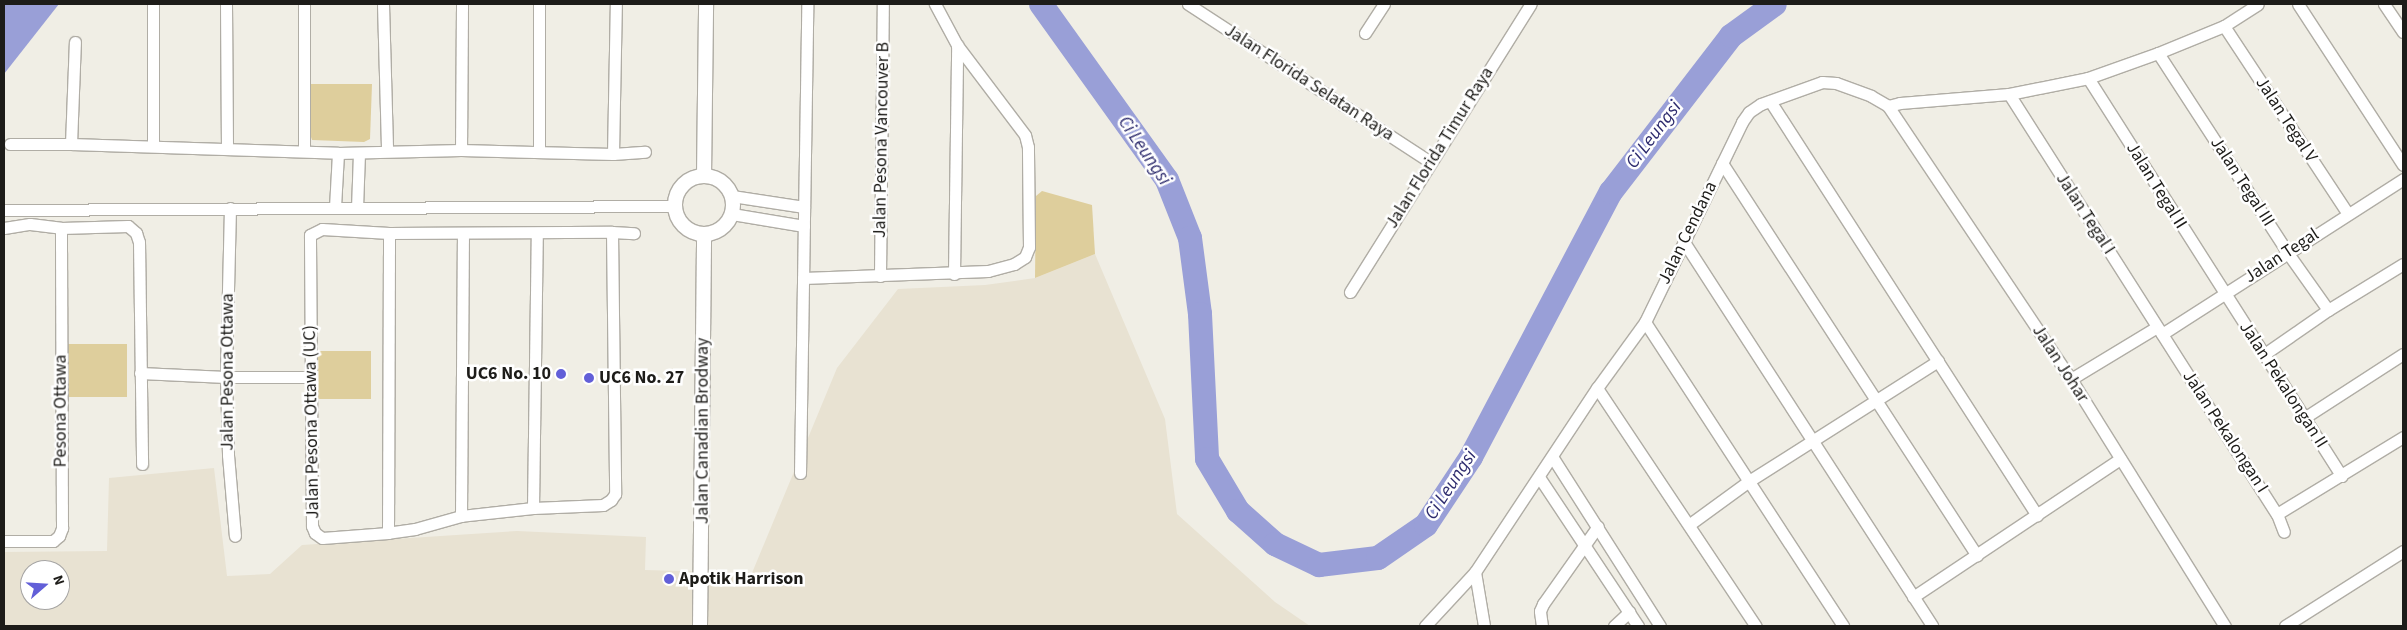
<!DOCTYPE html>
<html>
<head>
<meta charset="utf-8">
<style>
  body { margin:0 }
  #map { position:relative; width:2407px; height:630px; overflow:hidden; background:#f0eee5; font-family:"Source Sans 3",sans-serif }
  div>[style] { position:absolute }
  .built>* { inset:0; background:#e8e2d2 }
  .green>* { inset:0; background:#dece9c; transform-origin:0 0 }
  .water>* { inset:0; background:#999fd7 }
  .river>* { height:24px; margin:-12px; padding:0 12px; transform-origin:12px; border-radius:12px; background:#999fd7 }
  .roads { filter:drop-shadow(1px 0 #b0ada5) drop-shadow(-1px 0 #b0ada5) drop-shadow(0 1px #b0ada5) drop-shadow(0 -1px #b0ada5) }
  .minor>* { height:11px; margin:-5.5px; padding:0 5.5px; transform-origin:5.5px; border-radius:5.5px; background:#fff }
  .tertiary>* { height:14px; margin:-7px; padding:0 7px; transform-origin:7px; border-radius:7px; background:#fff }
  .tertiary>.ring { margin:-7px; padding:0; box-sizing:content-box; background:none; border:14px solid #fff; border-radius:50% }
  .dots>* { width:14px; height:14px; translate:-50% -50%; box-sizing:border-box; border:2px solid #fff; border-radius:50% }
  span { translate:-50% -50%; white-space:nowrap; text-align:center; line-height:1.15; -webkit-text-stroke:5px #fff; paint-order:stroke }
  .street-label { font-size:18px; color:#1d1c19 }
  .poi-label { font-size:18px; color:#1d1c19; font-weight:700 }
  .right { translate:-100% -50%; text-align:right }
  .left { translate:0 -50%; text-align:left }
  .water-label { font-size:19px; color:#2d2b6d; font-style:italic }
  .frame { position:absolute; inset:0; border:5px solid #1d1c19; pointer-events:none }
  .north { position:absolute; left:20px; top:560px; width:50px; height:50px; box-sizing:border-box; background:#fff; border:1px solid #a5a4a3; border-radius:50%; rotate:71deg; font-size:14px; font-weight:700; line-height:20px; text-align:center; color:#1d1c19 }
  .north::after { content:''; display:block; margin:auto; width:18px; height:22px; background:#625fd8; clip-path:polygon(50% 0,100% 100%,50% 72%,0 100%) }
</style>
</head>
<body>
<div id="map">
  <div class="built">
    <i style="clip-path:polygon(evenodd,1095px 254px,1165px 419px,1177px 514px,1275px 602px,1310px 626px,4px 626px,4px 552px,107px 551px,109px 478px,214px 468px,227px 576px,270px 574px,302px 545px,517px 531px,646px 537px,645px 570px,752px 573px,837px 368px,898px 289px,985px 285px,1035px 278px,1095px 254px,30px 570px,60px 570px,60px 600px,30px 600px,30px 570px)"></i>
  </div>
  <div class="green">
    <i style="clip-path:polygon(310px 84px,372px 84px,370px 139px,364px 142px,312px 140px,310px 134px)"></i>
    <i style="clip-path:polygon(1042px 191px,1092px 205px,1095px 254px,1035px 278px,1036px 196px)"></i>
    <i style="left:65px;top:344px;width:62px;height:53px"></i>
    <i style="left:309px;top:351px;width:62px;height:48px"></i>
  </div>
  <div class="water">
    <i style="clip-path:polygon(4px 4px,59px 4px,4px 74px)"></i>
  </div>
  <div class="river">
    <i style="left:1041px;top:4px;width:216px;rotate:54.4deg"></i>
    <i style="left:1167px;top:180px;width:62px;rotate:68.4deg"></i>
    <i style="left:1190px;top:238px;width:77px;rotate:82.5deg"></i>
    <i style="left:1200px;top:314px;width:145px;rotate:87.2deg"></i>
    <i style="left:1207px;top:459px;width:61px;rotate:59.2deg"></i>
    <i style="left:1238px;top:511px;width:50px;rotate:41.7deg"></i>
    <i style="left:1275px;top:544px;width:49px;rotate:25.5deg"></i>
    <i style="left:1319px;top:565px;width:59px;rotate:-6.8deg"></i>
    <i style="left:1378px;top:558px;width:58px;rotate:-34.5deg"></i>
    <i style="left:1426px;top:525px;width:82px;rotate:-56.5deg"></i>
    <i style="left:1471px;top:457px;width:300px;rotate:-62.2deg"></i>
    <i style="left:1611px;top:192px;width:197px;rotate:-52.4deg"></i>
    <i style="left:1731px;top:36px;width:54px;rotate:-36deg"></i>
  </div>
  <div class="roads">
    <div class="minor">
      <i style="left:153px;top:4px;width:142px;rotate:90deg"></i>
      <i style="left:226px;top:4px;width:145px;rotate:89.6deg"></i>
      <i style="left:304px;top:4px;width:147px;rotate:90deg"></i>
      <i style="left:383px;top:4px;width:147px;rotate:88.4deg"></i>
      <i style="left:539px;top:4px;width:148px;rotate:90deg"></i>
      <i style="left:1188px;top:4px;width:289px;rotate:33.1deg"></i>
      <i style="left:2298px;top:4px;width:192px;rotate:56.9deg"></i>
      <i style="left:2384px;top:4px;width:34px;rotate:56deg"></i>
      <i style="left:2224px;top:26px;width:225px;rotate:56.6deg"></i>
      <i style="left:1365px;top:33px;width:35px;rotate:-57deg"></i>
      <i style="left:2158px;top:53px;width:237px;rotate:57deg"></i>
      <i style="left:2287px;top:252px;width:71px;rotate:54.7deg"></i>
      <i style="left:2088px;top:78px;width:472px;rotate:57.5deg"></i>
      <i style="left:2009px;top:94px;width:498px;rotate:57.5deg"></i>
      <i style="left:2277px;top:514px;width:19px;rotate:69deg"></i>
      <i style="left:1770px;top:101px;width:493px;rotate:57.2deg"></i>
      <i style="left:1888px;top:106px;width:12px;rotate:-14deg"></i>
      <i style="left:1900px;top:103px;width:109px;rotate:-4.7deg"></i>
      <i style="left:2009px;top:94px;width:81px;rotate:-11.4deg"></i>
      <i style="left:2088px;top:78px;width:74px;rotate:-19.7deg"></i>
      <i style="left:2158px;top:53px;width:71px;rotate:-22.2deg"></i>
      <i style="left:2224px;top:26px;width:40px;rotate:-32.9deg"></i>
      <i style="left:10px;top:144px;width:61px"></i>
      <i style="left:71px;top:144px;width:267px;rotate:1.9deg"></i>
      <i style="left:338px;top:153px;width:123px;rotate:-1.4deg"></i>
      <i style="left:461px;top:150px;width:152px;rotate:1.5deg"></i>
      <i style="left:613px;top:154px;width:32px;rotate:-4deg"></i>
      <i style="left:71px;top:144px;width:102px;rotate:-87.8deg"></i>
      <i style="left:461px;top:150px;width:146px;rotate:-89.6deg"></i>
      <i style="left:613px;top:154px;width:150px;rotate:-88.9deg"></i>
      <i style="left:1722px;top:163px;width:468px;rotate:57deg"></i>
      <i style="left:732px;top:196px;width:73px;rotate:8.7deg"></i>
      <i style="left:335px;top:207px;width:54px;rotate:-86.8deg"></i>
      <i style="left:230px;top:208px;width:169px;rotate:91.4deg"></i>
      <i style="left:226px;top:377px;width:78px;rotate:88.5deg"></i>
      <i style="left:228px;top:455px;width:81px;rotate:85.1deg"></i>
      <i style="left:357px;top:208px;width:55px;rotate:-87.9deg"></i>
      <i style="left:4px;top:210px;width:671px;rotate:-0.34deg"></i>
      <i style="left:732px;top:214px;width:73px;rotate:9.5deg"></i>
      <i style="left:4px;top:228px;width:26px;rotate:-9deg"></i>
      <i style="left:30px;top:224px;width:31px;rotate:7deg"></i>
      <i style="left:61px;top:228px;width:67px;rotate:-1.7deg"></i>
      <i style="left:128px;top:226px;width:11px;rotate:41deg"></i>
      <i style="left:136px;top:233px;width:9px;rotate:72deg"></i>
      <i style="left:139px;top:242px;width:222px;rotate:89.2deg"></i>
      <i style="left:612px;top:232px;width:262px;rotate:89.3deg"></i>
      <i style="left:615px;top:494px;width:7px;rotate:124deg"></i>
      <i style="left:611px;top:500px;width:9px;rotate:148deg"></i>
      <i style="left:603px;top:505px;width:70px;rotate:177.5deg"></i>
      <i style="left:533px;top:508px;width:72px;rotate:173.7deg"></i>
      <i style="left:461px;top:516px;width:48px;rotate:164.2deg"></i>
      <i style="left:415px;top:529px;width:27px;rotate:172deg"></i>
      <i style="left:388px;top:533px;width:66px;rotate:175.7deg"></i>
      <i style="left:322px;top:538px;width:9px;rotate:-144deg"></i>
      <i style="left:315px;top:533px;width:8px;rotate:-113deg"></i>
      <i style="left:312px;top:526px;width:291px;rotate:-90.4deg"></i>
      <i style="left:310px;top:235px;width:13px;rotate:-27deg"></i>
      <i style="left:322px;top:229px;width:67px;rotate:3.4deg"></i>
      <i style="left:389px;top:233px;width:223px;rotate:-0.3deg"></i>
      <i style="left:612px;top:232px;width:22px;rotate:3deg"></i>
      <i style="left:1684px;top:242px;width:457px;rotate:57.1deg"></i>
      <i style="left:954px;top:274px;width:229px;rotate:-89.2deg"></i>
      <i style="left:880px;top:276px;width:272px;rotate:-89.4deg"></i>
      <i style="left:803px;top:278px;width:185px;rotate:-2.2deg"></i>
      <i style="left:988px;top:271px;width:27px;rotate:-15deg"></i>
      <i style="left:1014px;top:264px;width:13px;rotate:-32deg"></i>
      <i style="left:1025px;top:257px;width:11px;rotate:-68deg"></i>
      <i style="left:1029px;top:247px;width:100px;rotate:-90.6deg"></i>
      <i style="left:1028px;top:147px;width:12px;rotate:-104deg"></i>
      <i style="left:1025px;top:135px;width:113px;rotate:-127.1deg"></i>
      <i style="left:957px;top:45px;width:47px;rotate:-118.2deg"></i>
      <i style="left:1350px;top:292px;width:340px;rotate:-57.9deg"></i>
      <i style="left:1645px;top:322px;width:363px;rotate:56.9deg"></i>
      <i style="left:2162px;top:334px;width:287px;rotate:-32.7deg"></i>
      <i style="left:2263px;top:355px;width:79px;rotate:-34.7deg"></i>
      <i style="left:2328px;top:310px;width:88px;rotate:-31.5deg"></i>
      <i style="left:140px;top:373px;width:86px;rotate:2.7deg"></i>
      <i style="left:226px;top:377px;width:85px"></i>
      <i style="left:2071px;top:379px;width:100px;rotate:-31.2deg"></i>
      <i style="left:1597px;top:388px;width:286px;rotate:56.3deg"></i>
      <i style="left:2304px;top:418px;width:118px;rotate:-32.9deg"></i>
      <i style="left:1553px;top:458px;width:199px;rotate:57.5deg"></i>
      <i style="left:800px;top:473px;width:469px;rotate:-89.1deg"></i>
      <i style="left:1539px;top:477px;width:179px;rotate:56.4deg"></i>
      <i style="left:533px;top:508px;width:275px;rotate:-89.2deg"></i>
      <i style="left:2277px;top:514px;width:148px;rotate:-31.4deg"></i>
      <i style="left:461px;top:516px;width:283px;rotate:-89.6deg"></i>
      <i style="left:1690px;top:524px;width:73px;rotate:-36.1deg"></i>
      <i style="left:1749px;top:481px;width:224px;rotate:-32.4deg"></i>
      <i style="left:388px;top:533px;width:300px;rotate:-89.8deg"></i>
      <i style="left:4px;top:541px;width:49px"></i>
      <i style="left:53px;top:541px;width:8px;rotate:-40deg"></i>
      <i style="left:59px;top:536px;width:9px;rotate:-69deg"></i>
      <i style="left:62px;top:528px;width:300px;rotate:-90.2deg"></i>
      <i style="left:1475px;top:572px;width:55px;rotate:80.5deg"></i>
      <i style="left:1913px;top:597px;width:249px;rotate:-33.7deg"></i>
      <i style="left:1425px;top:626px;width:74px;rotate:-47.2deg"></i>
      <i style="left:1475px;top:572px;width:221px;rotate:-56.5deg"></i>
      <i style="left:1597px;top:388px;width:82px;rotate:-54deg"></i>
      <i style="left:1645px;top:322px;width:222px;rotate:-64.1deg"></i>
      <i style="left:1742px;top:122px;width:12px;rotate:-55deg"></i>
      <i style="left:1749px;top:112px;width:14px;rotate:-34deg"></i>
      <i style="left:1761px;top:104px;width:65px;rotate:-19.8deg"></i>
      <i style="left:1822px;top:82px;width:14px;rotate:4deg"></i>
      <i style="left:1836px;top:83px;width:37px;rotate:20deg"></i>
      <i style="left:1871px;top:96px;width:20px;rotate:30deg"></i>
      <i style="left:1888px;top:106px;width:329px;rotate:56.2deg"></i>
      <i style="left:2071px;top:379px;width:291px;rotate:58.1deg"></i>
      <i style="left:1542px;top:626px;width:15px;rotate:-98deg"></i>
      <i style="left:1540px;top:611px;width:8px;rotate:-67deg"></i>
      <i style="left:1543px;top:604px;width:95px;rotate:-54.8deg"></i>
      <i style="left:1614px;top:626px;width:21px;rotate:-43deg"></i>
      <i style="left:2285px;top:626px;width:140px;rotate:-32.4deg"></i>
    </div>
    <div class="tertiary">
      <i class="ring" style="left:675px;top:176px;width:44px;height:44px"></i>
      <i style="left:704px;top:176px;width:172px;rotate:-89.3deg"></i>
      <i style="left:700px;top:626px;width:391px;rotate:-89.4deg"></i>
    </div>
  </div>
  <div class="dots">
    <i style="left:561px;top:374px;background:#625fd8"></i>
    <i style="left:589px;top:378px;background:#625fd8"></i>
    <i style="left:669px;top:579px;background:#625fd8"></i>
  </div>
  <div class="street-label">
    <span style="left:1309px;top:83px;rotate:33deg">Jalan Florida Selatan Raya</span>
    <span style="left:2286px;top:120px;rotate:57deg">Jalan Tegal V</span>
    <span style="left:882px;top:140px;rotate:-89deg">Jalan Pesona Vancouver B</span>
    <span style="left:1440px;top:148px;rotate:-58deg">Jalan Florida Timur Raya</span>
    <span style="left:2242px;top:182px;rotate:57deg">Jalan Tegal III</span>
    <span style="left:2156px;top:186px;rotate:58deg">Jalan Tegal II</span>
    <span style="left:2085px;top:214px;rotate:57deg">Jalan Tegal I</span>
    <span style="left:1688px;top:233px;rotate:-64deg">Jalan Cendana</span>
    <span style="left:2282px;top:256px;rotate:-33deg">Jalan Tegal</span>
    <span style="left:2060px;top:364px;rotate:57deg">Jalan Johar</span>
    <span style="left:228px;top:372px;rotate:-90deg">Jalan Pesona Ottawa</span>
    <span style="left:2283px;top:385px;rotate:57deg">Jalan Pekalongan II</span>
    <span style="left:61px;top:411px;rotate:-90deg">Pesona Ottawa</span>
    <span style="left:312px;top:422px;rotate:-91deg">Jalan Pesona Ottawa (UC)</span>
    <span style="left:703px;top:431px;rotate:-90deg">Jalan Canadian Brodway</span>
    <span style="left:2225px;top:432px;rotate:57deg">Jalan Pekalongan I</span>
  </div>
  <div class="poi-label">
    <span class="right" style="left:551px;top:374px">UC6 No. 10</span>
    <span class="left" style="left:599px;top:378px">UC6 No. 27</span>
    <span class="left" style="left:679px;top:579px">Apotik Harrison</span>
  </div>
  <div class="water-label">
    <span style="left:1654px;top:135px;rotate:-53deg">Ci Leungsi</span>
    <span style="left:1144px;top:151px;rotate:56deg">Ci Leungsi</span>
    <span style="left:1451px;top:485px;rotate:-57deg">Ci Leungsi</span>
  </div>
  <div class="frame"></div>
  <div class="north">N</div>
</div>
</body>
</html>
